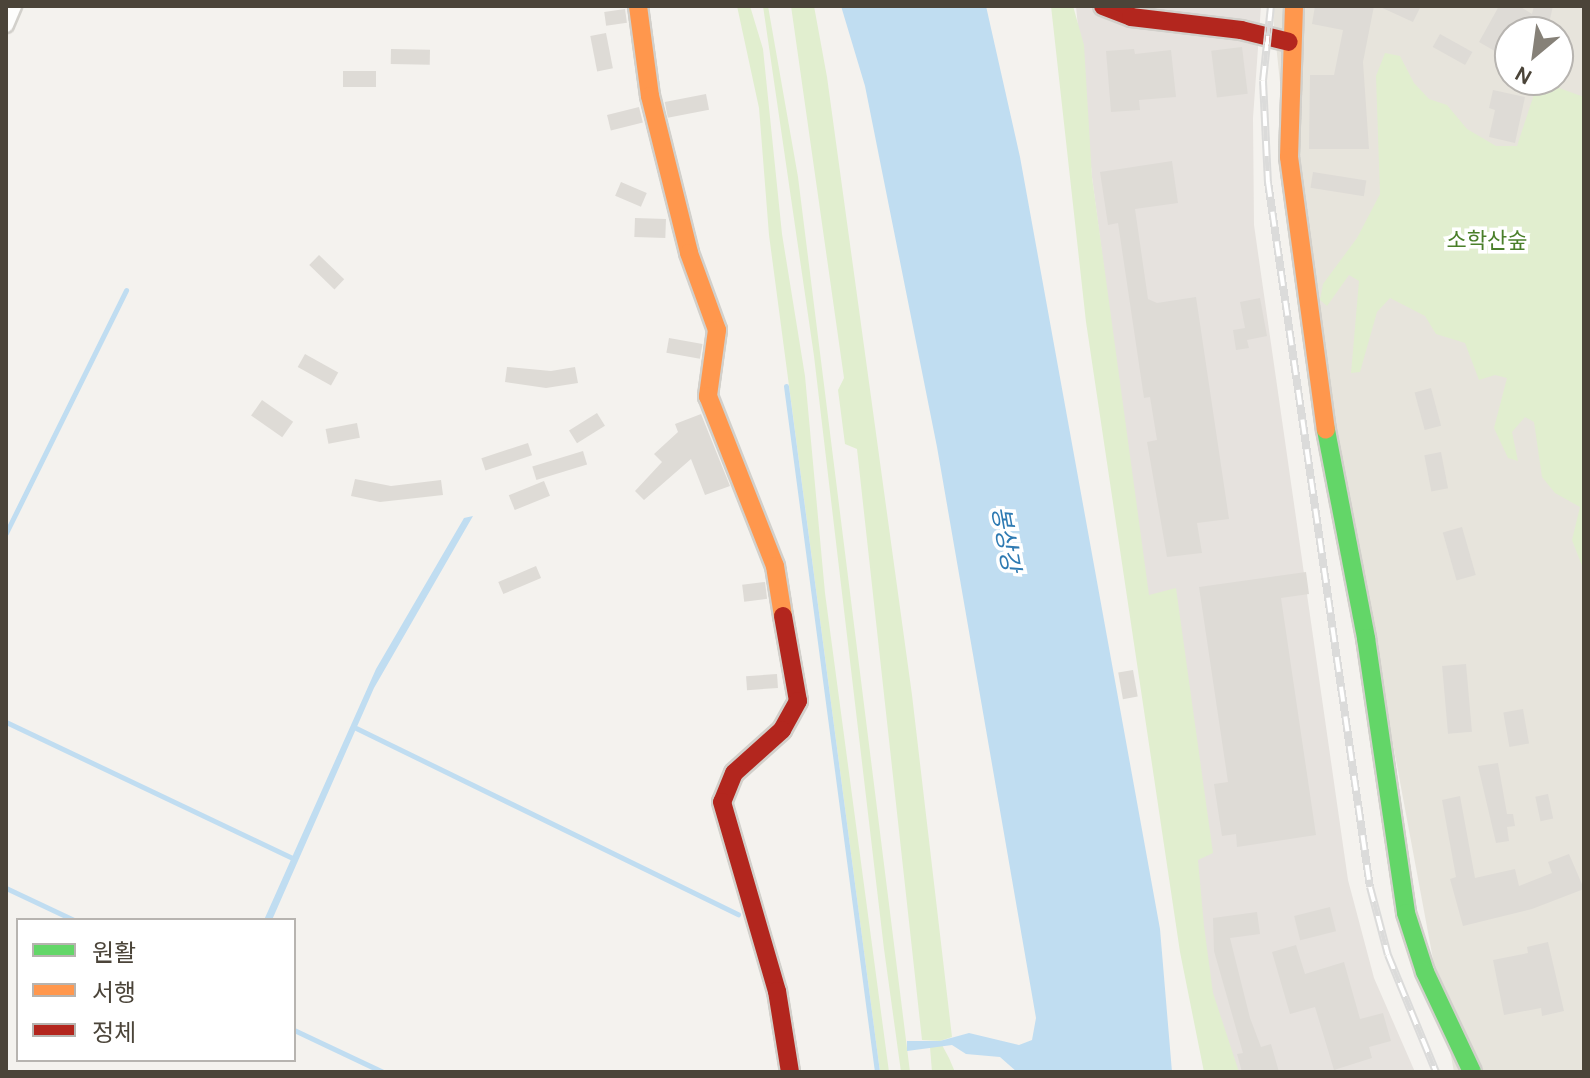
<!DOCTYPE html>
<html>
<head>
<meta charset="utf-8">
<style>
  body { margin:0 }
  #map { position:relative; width:1590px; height:1078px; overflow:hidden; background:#f4f2ee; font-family:Karla,"Noto Sans KR",sans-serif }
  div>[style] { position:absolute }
  .residential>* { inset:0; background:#e7e4dc }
  .industrial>* { inset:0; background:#e6e2de }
  .green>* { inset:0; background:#e1eecf }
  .water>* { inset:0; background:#c0ddf1 }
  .stream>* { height:5px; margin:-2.5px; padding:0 2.5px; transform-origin:2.5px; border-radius:2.5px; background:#c0ddf1 }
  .building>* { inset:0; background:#dedbd6; transform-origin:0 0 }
  .roads { filter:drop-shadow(2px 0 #d2d0cb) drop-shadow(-2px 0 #d2d0cb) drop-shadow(0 2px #d2d0cb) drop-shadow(0 -2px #d2d0cb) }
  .street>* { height:14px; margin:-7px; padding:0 7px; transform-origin:7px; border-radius:7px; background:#fdfdfc }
  .fast>* { height:18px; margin:-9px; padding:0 9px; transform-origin:9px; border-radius:9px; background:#63d668 }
  .slow>* { height:18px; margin:-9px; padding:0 9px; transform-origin:9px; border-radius:9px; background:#ff974d }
  .jam>* { height:18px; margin:-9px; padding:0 9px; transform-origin:9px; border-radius:9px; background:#b3261e }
  .rail>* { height:8px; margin-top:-4px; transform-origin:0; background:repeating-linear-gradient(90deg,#fff 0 15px,#dbdbda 0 30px); box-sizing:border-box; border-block:2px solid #dbdbda }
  span { translate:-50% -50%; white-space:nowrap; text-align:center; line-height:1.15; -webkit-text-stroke:7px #fff; paint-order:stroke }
  .park-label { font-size:22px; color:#4a7f2a }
  .water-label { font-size:24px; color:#2e7ab2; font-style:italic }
  .frame { position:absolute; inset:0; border:8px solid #4b4439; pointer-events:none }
  .legend { position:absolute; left:16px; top:918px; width:280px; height:144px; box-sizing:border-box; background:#fff; border:2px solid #b7b4b0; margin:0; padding:10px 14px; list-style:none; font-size:24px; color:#4b4439 }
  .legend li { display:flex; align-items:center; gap:16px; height:40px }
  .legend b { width:40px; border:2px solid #b7b4b0 }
  .north { position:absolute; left:1494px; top:16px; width:80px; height:80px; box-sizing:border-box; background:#fff; border:2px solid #b7b4b0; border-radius:50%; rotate:209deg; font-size:22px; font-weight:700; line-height:32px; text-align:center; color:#4b4439 }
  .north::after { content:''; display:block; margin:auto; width:28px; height:36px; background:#868178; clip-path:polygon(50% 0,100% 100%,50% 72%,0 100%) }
</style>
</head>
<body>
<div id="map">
  <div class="residential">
    <i style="clip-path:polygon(evenodd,1272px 6px,1584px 6px,1584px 1072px,1454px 1072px,1293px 207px,1272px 6px,1510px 32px,1558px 32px,1558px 80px,1510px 80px,1510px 32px)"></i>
  </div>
  <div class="industrial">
    <i style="clip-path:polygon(1076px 6px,1261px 6px,1253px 118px,1254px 225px,1348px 880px,1374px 978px,1415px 1072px,1208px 1072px,1092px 177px)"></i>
  </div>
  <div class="green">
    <i style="clip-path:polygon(737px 6px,750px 6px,763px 49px,782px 234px,805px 376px,825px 593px,889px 1072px,880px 1072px,769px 235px,759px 108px)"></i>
    <i style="clip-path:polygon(763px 6px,768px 6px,798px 177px,910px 1072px,901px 1072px,884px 949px,814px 356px)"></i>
    <i style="clip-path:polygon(791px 6px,814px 6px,827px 77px,912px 695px,952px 1037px,940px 1041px,922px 1040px,857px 449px,845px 444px,838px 390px,844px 378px)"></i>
    <i style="clip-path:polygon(1051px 6px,1073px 6px,1084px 45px,1092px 177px,1149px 595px,1176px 588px,1213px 853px,1198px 860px,1204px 926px,1213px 993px,1239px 1072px,1204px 1072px,1180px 952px,1086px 322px)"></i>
    <i style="clip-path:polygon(1385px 53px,1400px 56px,1414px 83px,1429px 99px,1447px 105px,1467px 129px,1496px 146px,1517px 146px,1537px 85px,1558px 80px,1558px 65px,1565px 58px,1559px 88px,1584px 97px,1584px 571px,1572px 540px,1580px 507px,1555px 493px,1542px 477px,1534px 422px,1525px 417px,1512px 432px,1518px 461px,1508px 458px,1494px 428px,1507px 378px,1495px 375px,1479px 380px,1465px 343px,1436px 334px,1425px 316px,1390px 298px,1377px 312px,1360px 372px,1351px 373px,1359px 281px,1349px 275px,1327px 306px,1320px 300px,1323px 284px,1357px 238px,1380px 194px,1376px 76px)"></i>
    <i style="clip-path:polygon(942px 1045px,949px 1058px,955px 1072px,932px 1072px,930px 1047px)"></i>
  </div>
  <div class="water">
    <i style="clip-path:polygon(841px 6px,986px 6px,1020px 157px,1160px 929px,1172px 1072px,1017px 1072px,1000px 1057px,966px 1054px,952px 1045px,907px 1051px,907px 1041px,940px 1041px,969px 1033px,1019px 1045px,1032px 1040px,1036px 1018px,937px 447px,865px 86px)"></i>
    <i style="clip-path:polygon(473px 516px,374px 688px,272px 920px,264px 920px,376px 669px,464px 518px)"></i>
  </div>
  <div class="stream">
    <i style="left:786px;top:386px;width:692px;rotate:82.44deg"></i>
    <i style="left:6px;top:533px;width:271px;rotate:-63.7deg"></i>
    <i style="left:6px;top:722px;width:317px;rotate:25.4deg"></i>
    <i style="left:356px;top:728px;width:425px;rotate:26deg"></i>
    <i style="left:6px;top:888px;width:75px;rotate:25.2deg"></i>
    <i style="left:294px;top:1030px;width:98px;rotate:25.3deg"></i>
  </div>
  <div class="building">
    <i style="clip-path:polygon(1315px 6px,1374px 6px,1363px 62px,1369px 149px,1309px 149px,1310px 75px,1334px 75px,1343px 30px,1312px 24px)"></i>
    <i style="clip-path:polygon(1378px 6px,1421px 6px,1413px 22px)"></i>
    <i style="clip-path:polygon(1499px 6px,1519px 6px,1532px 14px,1534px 6px,1553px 6px,1547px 32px,1510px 32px,1500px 54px,1479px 42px)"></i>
    <i style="left:625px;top:9px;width:14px;height:21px;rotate:82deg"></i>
    <i style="left:606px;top:33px;width:36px;height:16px;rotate:79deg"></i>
    <i style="left:1440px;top:34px;width:37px;height:15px;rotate:29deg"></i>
    <i style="left:1242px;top:47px;width:47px;height:31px;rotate:83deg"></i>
    <i style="left:391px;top:49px;width:39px;height:15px;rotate:1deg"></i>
    <i style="clip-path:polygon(1134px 49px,1135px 54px,1171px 50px,1176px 97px,1139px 100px,1140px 110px,1111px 112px,1106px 51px)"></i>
    <i style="left:376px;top:71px;width:16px;height:33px;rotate:90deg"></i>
    <i style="clip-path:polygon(1493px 90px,1525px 97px,1515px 143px,1489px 137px,1495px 110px,1489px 108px)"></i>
    <i style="left:706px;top:94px;width:16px;height:42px;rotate:79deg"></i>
    <i style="left:639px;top:107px;width:16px;height:33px;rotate:76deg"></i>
    <i style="clip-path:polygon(1172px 161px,1178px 203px,1135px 209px,1148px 299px,1157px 303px,1196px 297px,1229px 519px,1197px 523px,1202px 553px,1167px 557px,1147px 442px,1157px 440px,1150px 397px,1144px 398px,1118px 223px,1108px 225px,1100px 172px)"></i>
    <i style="left:1313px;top:172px;width:54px;height:16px;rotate:9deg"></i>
    <i style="left:621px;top:182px;width:28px;height:15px;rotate:23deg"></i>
    <i style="left:635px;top:218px;width:31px;height:19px;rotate:2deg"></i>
    <i style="left:319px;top:255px;width:35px;height:14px;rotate:44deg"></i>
    <i style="clip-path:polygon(1260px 298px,1267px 336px,1247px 340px,1249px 348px,1236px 350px,1233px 330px,1245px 328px,1240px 302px)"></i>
    <i style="left:669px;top:338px;width:34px;height:15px;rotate:10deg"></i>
    <i style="left:305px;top:354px;width:38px;height:15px;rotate:29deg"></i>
    <i style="clip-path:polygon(507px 367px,551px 371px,575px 367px,578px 383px,546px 388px,505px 382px)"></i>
    <i style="left:1431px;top:388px;width:39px;height:17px;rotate:75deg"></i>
    <i style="left:262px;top:400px;width:38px;height:19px;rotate:35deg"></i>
    <i style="left:597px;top:413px;width:15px;height:33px;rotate:58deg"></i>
    <i style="clip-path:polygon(701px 414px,730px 486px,705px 495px,691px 459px,644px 500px,635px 491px,662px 462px,654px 454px,678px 432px,675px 424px)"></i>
    <i style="left:357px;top:423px;width:15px;height:32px;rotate:79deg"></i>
    <i style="left:528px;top:443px;width:13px;height:49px;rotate:72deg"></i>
    <i style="left:583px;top:451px;width:14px;height:53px;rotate:73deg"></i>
    <i style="left:1441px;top:452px;width:37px;height:17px;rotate:79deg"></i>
    <i style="clip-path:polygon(355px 479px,391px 486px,441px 480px,443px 495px,380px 502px,351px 496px)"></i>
    <i style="left:544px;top:481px;width:16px;height:38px;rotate:68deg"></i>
    <i style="left:1462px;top:527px;width:50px;height:20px;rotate:74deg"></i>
    <i style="left:536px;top:566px;width:13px;height:41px;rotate:67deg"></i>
    <i style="clip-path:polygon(1306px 572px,1309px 594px,1281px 598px,1316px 835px,1237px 847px,1236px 834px,1222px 836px,1214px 784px,1228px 782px,1199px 587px)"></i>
    <i style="left:765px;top:582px;width:17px;height:23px;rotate:83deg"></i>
    <i style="left:1466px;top:664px;width:68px;height:24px;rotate:85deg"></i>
    <i style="left:1133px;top:670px;width:27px;height:15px;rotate:80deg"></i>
    <i style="left:777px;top:674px;width:14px;height:31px;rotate:86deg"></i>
    <i style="left:1523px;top:709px;width:35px;height:20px;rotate:80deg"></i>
    <i style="clip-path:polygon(1498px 763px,1507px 814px,1513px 814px,1515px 826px,1507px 827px,1509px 841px,1496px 843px,1478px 766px)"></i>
    <i style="left:1548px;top:794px;width:25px;height:13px;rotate:78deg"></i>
    <i style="clip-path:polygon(1460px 796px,1475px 878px,1515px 869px,1519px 886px,1552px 873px,1548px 862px,1569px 854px,1584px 889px,1532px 909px,1463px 926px,1450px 879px,1456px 877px,1442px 800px)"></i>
    <i style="left:1330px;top:907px;width:25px;height:37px;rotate:76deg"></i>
    <i style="clip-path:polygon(1257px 912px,1260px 934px,1230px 938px,1250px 1018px,1261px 1047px,1271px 1044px,1279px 1072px,1242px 1072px,1237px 1054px,1243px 1053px,1214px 951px,1213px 918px)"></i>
    <i style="clip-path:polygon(1548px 942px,1564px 1011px,1542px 1016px,1541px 1008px,1504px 1015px,1493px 960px,1528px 953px,1527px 947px)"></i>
    <i style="clip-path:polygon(1296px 945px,1305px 974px,1344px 962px,1360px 1019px,1383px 1013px,1391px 1041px,1369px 1047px,1372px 1058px,1334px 1070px,1315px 1007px,1290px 1014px,1272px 952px)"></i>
  </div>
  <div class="roads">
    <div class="street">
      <i style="left:6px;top:25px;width:21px;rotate:-67deg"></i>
    </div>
    <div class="fast">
      <i style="left:1326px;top:430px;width:212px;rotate:79.1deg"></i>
      <i style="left:1366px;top:638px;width:278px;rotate:81.7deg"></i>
      <i style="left:1406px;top:913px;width:62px;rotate:72.1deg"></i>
      <i style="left:1425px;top:972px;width:110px;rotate:64.8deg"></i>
    </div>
    <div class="slow">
      <i style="left:638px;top:6px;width:91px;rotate:82.4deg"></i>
      <i style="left:650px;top:96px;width:162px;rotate:76deg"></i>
      <i style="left:689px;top:253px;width:82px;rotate:70deg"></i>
      <i style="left:717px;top:330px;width:67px;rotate:97.8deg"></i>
      <i style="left:708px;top:396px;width:183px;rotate:68.5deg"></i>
      <i style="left:775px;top:566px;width:51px;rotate:80.9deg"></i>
      <i style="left:1294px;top:6px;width:151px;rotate:91.9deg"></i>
      <i style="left:1289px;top:157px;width:275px;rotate:82.3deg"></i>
    </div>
    <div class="jam">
      <i style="left:1103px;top:6px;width:30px;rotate:21deg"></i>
      <i style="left:1131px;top:17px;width:111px;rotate:6.7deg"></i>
      <i style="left:1241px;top:30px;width:49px;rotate:14deg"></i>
      <i style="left:783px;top:616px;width:86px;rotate:80deg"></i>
      <i style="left:798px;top:701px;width:33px;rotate:119deg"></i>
      <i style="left:782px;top:730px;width:64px;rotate:138.1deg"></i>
      <i style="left:734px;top:773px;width:31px;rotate:112deg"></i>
      <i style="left:722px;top:802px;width:197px;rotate:73.8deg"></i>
      <i style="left:777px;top:991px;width:82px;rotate:80.9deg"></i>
    </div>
  </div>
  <div class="rail">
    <i style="left:1271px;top:6px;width:75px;rotate:96.1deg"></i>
    <i style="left:1263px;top:81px;width:101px;rotate:87.2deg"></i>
    <i style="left:1268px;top:182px;width:712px;rotate:81.77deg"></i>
    <i style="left:1370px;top:887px;width:70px;rotate:75.2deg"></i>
    <i style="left:1388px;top:955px;width:126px;rotate:67.7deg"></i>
  </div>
  <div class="park-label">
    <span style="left:1487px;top:242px">소학산숲</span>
  </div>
  <div class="water-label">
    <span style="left:1005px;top:539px;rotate:80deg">봉상강</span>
  </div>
  <div class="frame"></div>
  <ul class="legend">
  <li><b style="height:10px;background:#63d668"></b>원활</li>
  <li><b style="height:10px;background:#ff974d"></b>서행</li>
  <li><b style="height:10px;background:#b3261e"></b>정체</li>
  </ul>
  <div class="north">N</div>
</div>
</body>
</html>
